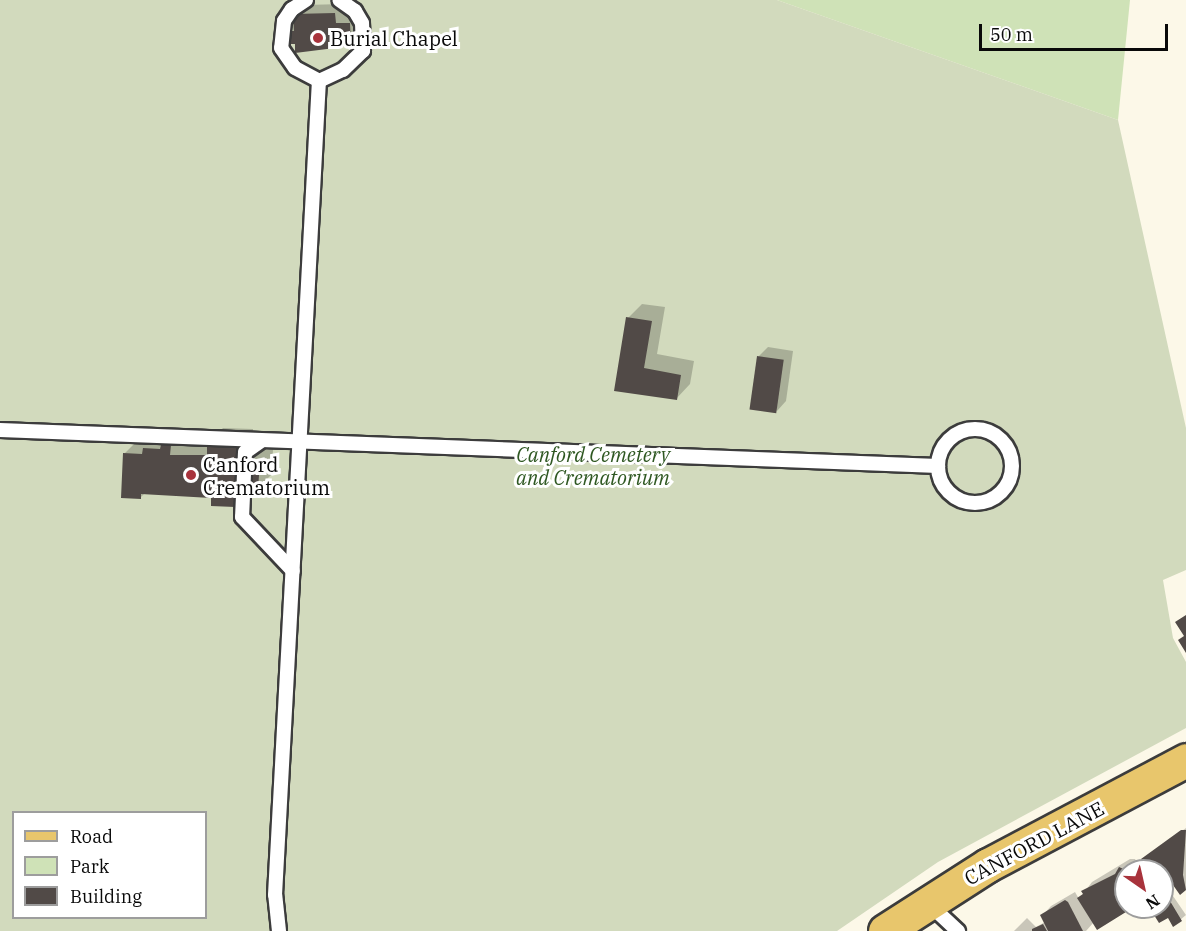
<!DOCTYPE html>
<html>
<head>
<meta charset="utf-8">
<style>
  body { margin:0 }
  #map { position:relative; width:1186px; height:931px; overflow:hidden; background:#fcf8e8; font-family:"IBM Plex Serif",serif }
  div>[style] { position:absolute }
  .green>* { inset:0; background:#cfe2b7 }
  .cemetery>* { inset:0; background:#d2dabd }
  .shadow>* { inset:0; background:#0003 }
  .building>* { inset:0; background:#514a47; transform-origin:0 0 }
  .roads { filter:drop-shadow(2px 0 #3c3c3c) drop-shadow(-2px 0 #3c3c3c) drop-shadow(0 2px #3c3c3c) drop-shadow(0 -2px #3c3c3c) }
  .lane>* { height:14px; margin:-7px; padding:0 7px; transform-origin:7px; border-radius:7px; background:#fff }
  .lane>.ring { margin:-7px; padding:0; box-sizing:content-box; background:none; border:14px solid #fff; border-radius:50% }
  .primary>* { height:33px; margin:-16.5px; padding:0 16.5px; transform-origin:16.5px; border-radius:16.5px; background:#e8c66c }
  .dots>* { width:16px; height:16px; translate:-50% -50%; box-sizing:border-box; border:3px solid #fff; border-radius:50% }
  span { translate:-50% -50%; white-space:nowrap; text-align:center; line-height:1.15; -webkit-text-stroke:6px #fff; paint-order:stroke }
  .poi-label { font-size:20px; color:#090909 }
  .left { translate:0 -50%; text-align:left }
  .park-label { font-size:20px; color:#2f5822; font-style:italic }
  .street-label { font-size:20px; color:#090909 }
  .legend { position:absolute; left:12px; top:811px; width:195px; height:108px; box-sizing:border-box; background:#fff; border:2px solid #9d9d9d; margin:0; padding:8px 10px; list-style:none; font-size:18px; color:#090909 }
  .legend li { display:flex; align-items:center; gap:12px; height:30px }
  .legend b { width:30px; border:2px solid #9d9d9d }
  .north { position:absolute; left:1114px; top:859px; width:60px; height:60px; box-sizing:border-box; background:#fff; border:2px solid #9d9d9d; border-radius:50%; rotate:146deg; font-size:16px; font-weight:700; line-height:24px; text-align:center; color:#090909 }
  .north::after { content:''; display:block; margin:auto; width:21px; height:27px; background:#a8333c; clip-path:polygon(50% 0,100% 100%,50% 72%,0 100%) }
  .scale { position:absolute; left:979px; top:24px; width:189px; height:27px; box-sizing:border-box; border:3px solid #090909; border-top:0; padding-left:8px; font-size:18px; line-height:21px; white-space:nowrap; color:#090909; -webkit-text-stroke:4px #fff; paint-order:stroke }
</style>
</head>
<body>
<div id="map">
  <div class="green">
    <i style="clip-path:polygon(777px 0,1130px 0,1118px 120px)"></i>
  </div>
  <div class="cemetery">
    <i style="clip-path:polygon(evenodd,0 0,777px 0,1118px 120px,1186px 428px,1186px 570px,1163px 580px,1173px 638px,1186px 662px,1186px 728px,938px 862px,837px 931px,0 931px,0 0,14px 812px,206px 812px,206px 918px,14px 918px,14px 812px)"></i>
  </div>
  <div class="shadow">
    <i style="clip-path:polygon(344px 4px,344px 14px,359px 14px,359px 35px,350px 45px,296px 42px,287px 32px,304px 5px)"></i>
    <i style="clip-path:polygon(642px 304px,665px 307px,657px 354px,694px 361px,690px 384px,676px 399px,616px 389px,628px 318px)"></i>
    <i style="clip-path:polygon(768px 347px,793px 351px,786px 401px,777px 411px,759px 356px)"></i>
    <i style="clip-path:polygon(223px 428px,253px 429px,252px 448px,273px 448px,272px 474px,258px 488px,249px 487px,235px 506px,213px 496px,145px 493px,141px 497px,124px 454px,138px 440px,209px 441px)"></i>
    <i style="clip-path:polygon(1186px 828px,1186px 889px,1180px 893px,1174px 883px,1162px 891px,1162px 871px,1149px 871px,1143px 859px)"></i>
    <i style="clip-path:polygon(1130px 859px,1135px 859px,1142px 871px,1126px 871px,1126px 907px,1131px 907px,1094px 922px,1086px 931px,1014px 931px,1027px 918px,1036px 927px,1045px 922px,1042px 916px,1051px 906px,1075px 892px,1079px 899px,1092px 882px)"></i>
    <i style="clip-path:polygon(1171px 893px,1186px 915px,1174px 925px,1168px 916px,1151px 907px,1162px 907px,1162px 899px)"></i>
  </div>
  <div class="building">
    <i style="clip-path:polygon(335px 13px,336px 23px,350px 23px,351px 46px,295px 53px,295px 44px,286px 44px,286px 31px,294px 31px,293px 14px)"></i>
    <i style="clip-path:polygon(626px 317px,652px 321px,644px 368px,681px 375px,677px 400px,614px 391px)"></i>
    <i style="left:757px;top:356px;width:27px;height:54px;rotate:8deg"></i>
    <i style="clip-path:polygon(207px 442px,240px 443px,238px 462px,260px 462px,258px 489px,237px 488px,235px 507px,211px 506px,211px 498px,141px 494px,141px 499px,121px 498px,123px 453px,142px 454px,143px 448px,160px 449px,161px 445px,171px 445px,170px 455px,207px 455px)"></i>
    <i style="clip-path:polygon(1186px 615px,1186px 653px,1178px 640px,1184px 636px,1175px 622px)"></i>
    <i style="clip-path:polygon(1181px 830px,1186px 830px,1183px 875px,1186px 890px,1180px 895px,1173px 885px,1162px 893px,1162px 871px,1146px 871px,1141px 859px)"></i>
    <i style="clip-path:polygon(1119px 867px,1128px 871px,1126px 907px,1134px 907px,1097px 930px,1077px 898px,1083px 894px,1081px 891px,1115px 874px)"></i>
    <i style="clip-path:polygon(1167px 896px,1182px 921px,1173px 927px,1168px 918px,1159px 923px,1149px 907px,1162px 907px,1162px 899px)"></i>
    <i style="clip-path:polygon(1065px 900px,1068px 902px,1083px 931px,1048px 931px,1040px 915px)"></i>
    <i style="clip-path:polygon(1043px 924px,1047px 931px,1032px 931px,1032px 929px)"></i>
  </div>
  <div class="roads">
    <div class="lane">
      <i style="left:306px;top:0;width:17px;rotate:147deg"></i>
      <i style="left:292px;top:9px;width:14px;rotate:124deg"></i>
      <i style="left:284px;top:21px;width:27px;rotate:96deg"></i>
      <i style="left:281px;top:48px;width:24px;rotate:55deg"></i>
      <i style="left:295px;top:68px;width:27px;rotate:28deg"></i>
      <i style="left:319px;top:81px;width:26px;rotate:-25deg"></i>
      <i style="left:343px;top:70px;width:28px;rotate:-44deg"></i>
      <i style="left:363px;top:51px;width:28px;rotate:-92deg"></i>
      <i style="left:362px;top:23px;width:14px;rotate:-120deg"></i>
      <i style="left:355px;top:11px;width:19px;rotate:-145deg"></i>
      <i class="ring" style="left:938px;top:429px;width:60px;height:60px"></i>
      <i style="left:0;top:430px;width:939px;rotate:2.2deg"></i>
      <i style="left:261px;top:441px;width:19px;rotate:145deg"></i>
      <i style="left:245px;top:452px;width:65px;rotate:92.6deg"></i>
      <i style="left:242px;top:517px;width:74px;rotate:46.6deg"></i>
      <i style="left:929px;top:904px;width:40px;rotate:43deg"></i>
      <i style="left:279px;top:931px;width:36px;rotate:-96deg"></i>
      <i style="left:275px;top:895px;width:815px;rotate:-86.91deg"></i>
    </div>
    <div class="primary">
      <i style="left:885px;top:931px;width:122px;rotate:-32.7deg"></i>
      <i style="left:988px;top:865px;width:224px;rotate:-27.9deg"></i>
    </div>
  </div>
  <div class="dots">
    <i style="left:318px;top:38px;background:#a8333c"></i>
    <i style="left:191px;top:475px;background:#a8333c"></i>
  </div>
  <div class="poi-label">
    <span class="left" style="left:330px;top:38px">Burial Chapel</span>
    <span class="left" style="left:203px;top:476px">Canford<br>Crematorium</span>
  </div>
  <div class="park-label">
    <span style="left:593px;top:466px">Canford Cemetery<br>and Crematorium</span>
  </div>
  <div class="street-label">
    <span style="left:1034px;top:843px;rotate:-28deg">CANFORD LANE</span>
  </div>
  <ul class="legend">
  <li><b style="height:8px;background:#e8c66c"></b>Road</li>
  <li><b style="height:16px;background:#cfe2b7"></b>Park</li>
  <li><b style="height:16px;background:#514a47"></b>Building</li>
  </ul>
  <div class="north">N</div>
  <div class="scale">50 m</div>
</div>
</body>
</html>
